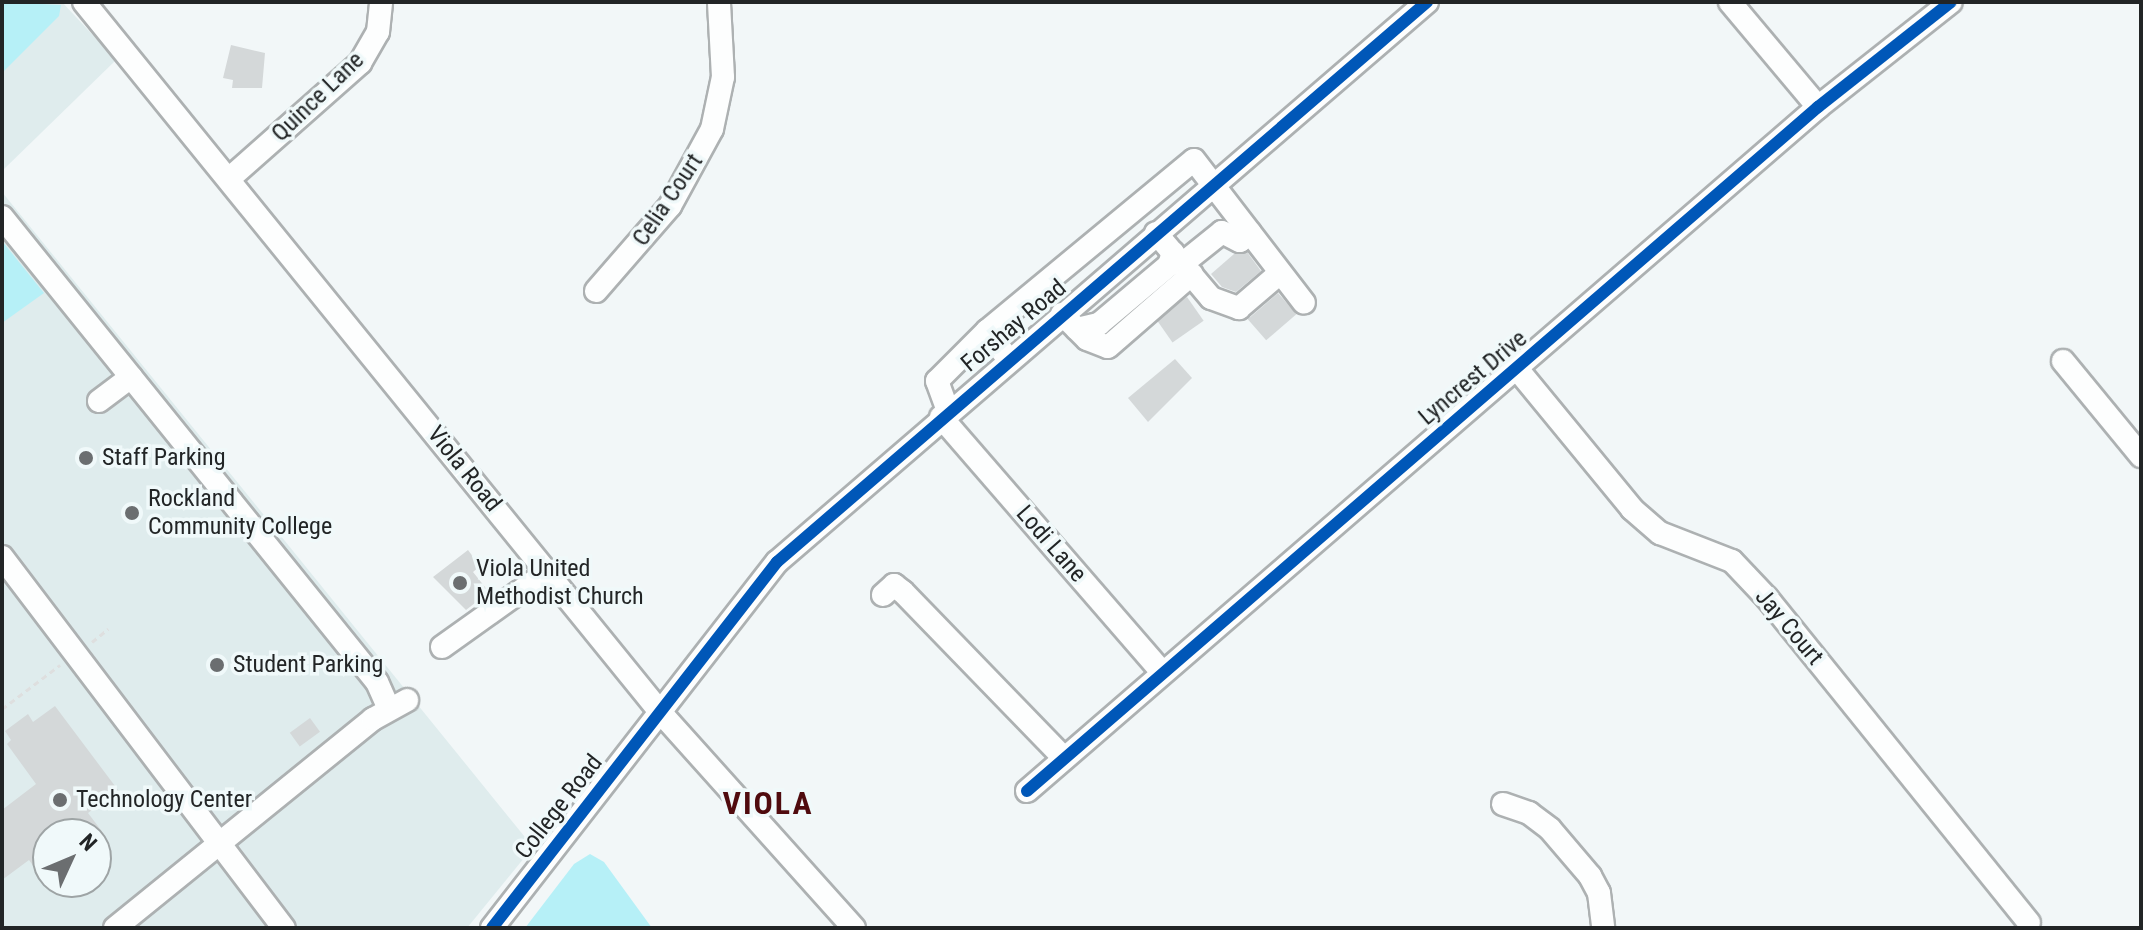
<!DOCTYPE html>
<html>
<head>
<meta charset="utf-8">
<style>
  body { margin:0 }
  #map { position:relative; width:2143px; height:930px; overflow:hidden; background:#f2f7f8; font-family:"Roboto Condensed",sans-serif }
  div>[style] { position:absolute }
  .built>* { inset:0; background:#dfeced }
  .green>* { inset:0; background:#b6f0f7 }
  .building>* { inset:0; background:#d4d8d9; transform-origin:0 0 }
  .path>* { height:3px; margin-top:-1.5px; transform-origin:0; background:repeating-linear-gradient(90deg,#dedfdf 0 6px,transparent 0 10px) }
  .roads { filter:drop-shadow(2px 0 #adb1b2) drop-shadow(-2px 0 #adb1b2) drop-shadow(0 2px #adb1b2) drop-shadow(0 -2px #adb1b2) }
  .minor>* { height:22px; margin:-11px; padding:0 11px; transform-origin:11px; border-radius:11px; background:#fdfefe }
  .cycleway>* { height:12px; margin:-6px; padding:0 6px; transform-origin:6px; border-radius:6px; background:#0057b8 }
  .dots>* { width:22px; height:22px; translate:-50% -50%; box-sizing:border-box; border:4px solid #f0f9fa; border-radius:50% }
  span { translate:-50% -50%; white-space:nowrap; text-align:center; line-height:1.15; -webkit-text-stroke:7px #f0f9fa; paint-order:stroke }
  .street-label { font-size:24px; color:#222526 }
  .poi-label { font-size:24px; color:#222526 }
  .left { translate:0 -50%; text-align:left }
  .district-label { font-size:32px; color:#500b0e; font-weight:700; letter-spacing:2px }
  .frame { position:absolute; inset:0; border:4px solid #222526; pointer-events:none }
  .north { position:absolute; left:32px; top:818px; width:80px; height:80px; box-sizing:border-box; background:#f0f9fa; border:2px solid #9ea4a5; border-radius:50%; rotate:46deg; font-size:22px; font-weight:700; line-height:32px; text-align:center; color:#222526 }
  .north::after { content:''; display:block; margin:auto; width:28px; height:36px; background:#6b6e70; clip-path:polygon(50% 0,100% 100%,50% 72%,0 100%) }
</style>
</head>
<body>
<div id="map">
  <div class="built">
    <i style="clip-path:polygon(2px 2px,62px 2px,116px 60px,2px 171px)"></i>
    <i style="clip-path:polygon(evenodd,2px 192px,533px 847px,467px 928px,2px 928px,2px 192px,48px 834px,96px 834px,96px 882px,48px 882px,48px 834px)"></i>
  </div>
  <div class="green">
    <i style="clip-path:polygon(2px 2px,61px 5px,59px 16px,2px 73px)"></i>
    <i style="clip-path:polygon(2px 241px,44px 293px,2px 323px)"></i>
    <i style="clip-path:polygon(590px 854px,604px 862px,652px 928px,525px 928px,574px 864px)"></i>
  </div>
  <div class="building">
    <i style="clip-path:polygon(231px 45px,265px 53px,262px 88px,232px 88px,233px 80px,223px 78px)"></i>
    <i style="clip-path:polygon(1247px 252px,1261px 271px,1236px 292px,1222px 287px,1211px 274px,1234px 254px)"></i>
    <i style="left:1278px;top:293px;width:28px;height:40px;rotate:49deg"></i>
    <i style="left:1187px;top:297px;width:29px;height:38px;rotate:55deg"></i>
    <i style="clip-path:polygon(1175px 359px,1192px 378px,1148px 422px,1128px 398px)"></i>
    <i style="clip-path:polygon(468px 550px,480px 566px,473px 572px,489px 592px,466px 610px,433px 577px)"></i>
    <i style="clip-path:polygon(55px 706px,118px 790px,88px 813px,104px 834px,48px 834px,48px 886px,29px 860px,2px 880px,2px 810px,36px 784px,7px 744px,11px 740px,5px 731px,28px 714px,33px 722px)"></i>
    <i style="left:310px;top:718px;width:17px;height:25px;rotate:54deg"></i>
  </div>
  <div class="path">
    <i style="left:92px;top:642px;width:21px;rotate:-39deg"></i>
    <i style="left:2px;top:709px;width:73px;rotate:-37.2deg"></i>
    <i style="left:2px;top:786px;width:2px;rotate:90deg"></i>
  </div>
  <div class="roads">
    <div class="minor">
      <i style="left:84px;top:2px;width:916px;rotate:50.94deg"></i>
      <i style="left:661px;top:713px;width:289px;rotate:48.1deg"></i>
      <i style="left:1730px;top:2px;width:137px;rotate:50deg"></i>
      <i style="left:230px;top:178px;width:174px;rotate:-41.5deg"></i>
      <i style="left:360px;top:63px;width:36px;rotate:-60deg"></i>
      <i style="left:378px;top:32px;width:30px;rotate:-84deg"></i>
      <i style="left:2px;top:217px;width:597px;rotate:51.12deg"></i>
      <i style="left:377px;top:682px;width:30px;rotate:66deg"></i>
      <i style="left:1156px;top:233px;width:85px;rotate:49.8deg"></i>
      <i style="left:1211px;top:298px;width:30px;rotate:20deg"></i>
      <i style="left:1239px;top:308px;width:54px;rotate:-40.5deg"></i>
      <i style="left:1182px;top:264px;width:51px;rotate:-38.7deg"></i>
      <i style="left:1222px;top:232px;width:20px;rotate:27deg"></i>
      <i style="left:1240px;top:241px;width:13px;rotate:-42deg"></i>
      <i style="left:596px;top:291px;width:113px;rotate:-49deg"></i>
      <i style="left:670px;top:206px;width:88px;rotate:-61.4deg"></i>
      <i style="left:712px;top:129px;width:53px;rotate:-78.1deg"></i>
      <i style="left:723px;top:77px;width:75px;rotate:-93.1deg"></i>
      <i style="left:1062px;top:314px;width:35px;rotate:45deg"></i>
      <i style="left:1087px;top:339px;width:22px;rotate:21deg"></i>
      <i style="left:1108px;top:347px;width:111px;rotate:-41deg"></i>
      <i style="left:1077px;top:329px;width:23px;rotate:-13deg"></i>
      <i style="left:1099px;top:324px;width:92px;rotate:-40.1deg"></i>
      <i style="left:1169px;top:265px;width:13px;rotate:-72deg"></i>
      <i style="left:987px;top:331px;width:268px;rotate:-39.6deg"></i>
      <i style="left:1194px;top:160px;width:180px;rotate:52.4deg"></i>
      <i style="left:2063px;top:361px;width:123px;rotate:50.6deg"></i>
      <i style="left:1518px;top:370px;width:180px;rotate:50.6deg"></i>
      <i style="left:1632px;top:509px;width:37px;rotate:41deg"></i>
      <i style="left:1660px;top:533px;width:77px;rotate:21.3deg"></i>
      <i style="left:1732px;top:561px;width:51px;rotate:46.6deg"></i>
      <i style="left:1767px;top:598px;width:417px;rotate:51.1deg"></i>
      <i style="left:99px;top:401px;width:40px;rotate:-37deg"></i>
      <i style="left:948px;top:411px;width:32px;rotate:-110deg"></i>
      <i style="left:937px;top:381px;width:71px;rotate:-45deg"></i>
      <i style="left:987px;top:331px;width:36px;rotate:53deg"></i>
      <i style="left:941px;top:417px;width:336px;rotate:49.1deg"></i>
      <i style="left:2px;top:557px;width:466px;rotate:52.8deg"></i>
      <i style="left:883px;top:595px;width:15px;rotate:-42deg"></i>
      <i style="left:894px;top:585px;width:11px;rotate:38deg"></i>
      <i style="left:903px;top:592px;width:231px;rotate:45.9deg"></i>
      <i style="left:442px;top:647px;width:129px;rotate:-35.5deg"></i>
      <i style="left:1027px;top:791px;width:1046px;rotate:-40.85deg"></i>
      <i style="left:1818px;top:107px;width:169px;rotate:-38.3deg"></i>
      <i style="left:1503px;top:804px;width:28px;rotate:19deg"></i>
      <i style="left:1529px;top:813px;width:26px;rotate:37deg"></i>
      <i style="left:1550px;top:829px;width:62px;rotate:49.6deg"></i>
      <i style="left:1590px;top:876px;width:19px;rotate:62deg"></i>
      <i style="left:1599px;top:893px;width:35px;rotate:83deg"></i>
      <i style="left:115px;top:928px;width:332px;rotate:-39deg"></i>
      <i style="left:373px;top:719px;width:39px;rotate:-29deg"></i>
      <i style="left:492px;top:928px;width:464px;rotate:-52.1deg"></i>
      <i style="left:777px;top:562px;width:858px;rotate:-40.75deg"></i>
    </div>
  </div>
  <div class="cycleway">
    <i style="left:1027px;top:791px;width:1046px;rotate:-40.85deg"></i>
    <i style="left:1818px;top:107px;width:169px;rotate:-38.3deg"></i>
    <i style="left:492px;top:928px;width:464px;rotate:-52.1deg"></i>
    <i style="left:777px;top:562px;width:858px;rotate:-40.75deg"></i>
  </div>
  <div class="dots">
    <i style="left:86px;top:458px;background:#6b6e70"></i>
    <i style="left:132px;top:513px;background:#6b6e70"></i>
    <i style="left:460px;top:583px;background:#6b6e70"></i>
    <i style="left:217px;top:665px;background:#6b6e70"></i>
    <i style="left:60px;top:800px;background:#6b6e70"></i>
  </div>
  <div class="street-label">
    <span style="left:318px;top:97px;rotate:-44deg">Quince Lane</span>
    <span style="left:668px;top:200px;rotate:-56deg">Celia Court</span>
    <span style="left:1014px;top:326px;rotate:-40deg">Forshay Road</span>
    <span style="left:1473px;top:378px;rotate:-40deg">Lyncrest Drive</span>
    <span style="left:464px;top:469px;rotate:51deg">Viola Road</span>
    <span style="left:1051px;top:544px;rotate:49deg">Lodi Lane</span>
    <span style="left:1789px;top:627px;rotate:50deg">Jay Court</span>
    <span style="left:559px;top:807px;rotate:-52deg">College Road</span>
  </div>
  <div class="poi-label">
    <span class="left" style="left:102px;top:458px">Staff Parking</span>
    <span class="left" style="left:148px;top:513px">Rockland<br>Community College</span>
    <span class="left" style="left:476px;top:583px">Viola United<br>Methodist Church</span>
    <span class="left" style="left:233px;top:665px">Student Parking</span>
    <span class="left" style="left:76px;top:800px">Technology Center</span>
  </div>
  <div class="district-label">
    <span style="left:768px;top:803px">VIOLA</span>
  </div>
  <div class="frame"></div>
  <div class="north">N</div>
</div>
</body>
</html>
